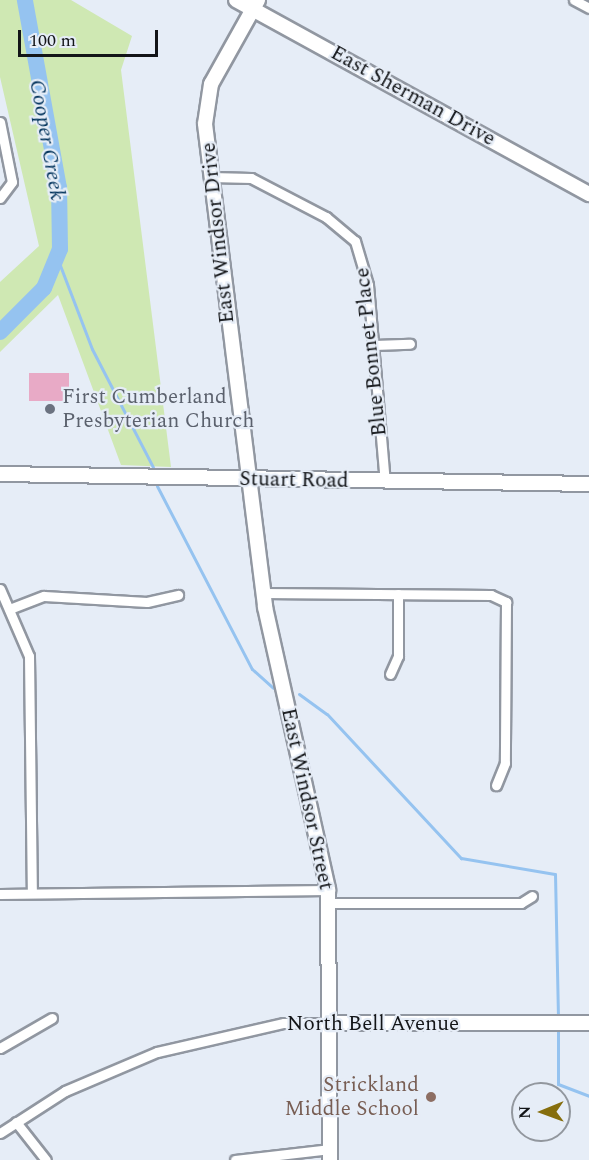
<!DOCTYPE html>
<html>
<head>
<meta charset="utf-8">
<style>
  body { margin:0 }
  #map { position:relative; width:589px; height:1160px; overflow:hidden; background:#e6edf7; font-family:Spectral,serif }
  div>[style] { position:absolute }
  .green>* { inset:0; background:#cfe8b3 }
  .stream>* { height:3px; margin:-1.5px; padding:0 1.5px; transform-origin:1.5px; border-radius:1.5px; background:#95c3f0 }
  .river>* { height:16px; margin:-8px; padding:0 8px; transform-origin:8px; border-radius:8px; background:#95c3f0 }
  .building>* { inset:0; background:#e8aac6; transform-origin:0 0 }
  .roads { filter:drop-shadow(2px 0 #9197a1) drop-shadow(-2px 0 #9197a1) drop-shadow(0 2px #9197a1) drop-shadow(0 -2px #9197a1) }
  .street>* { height:9px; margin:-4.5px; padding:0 4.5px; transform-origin:4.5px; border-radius:4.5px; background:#fff }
  .secondary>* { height:14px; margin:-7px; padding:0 7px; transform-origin:7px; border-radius:7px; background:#fff }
  .dots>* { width:16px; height:16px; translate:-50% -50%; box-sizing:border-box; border:3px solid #e6edf7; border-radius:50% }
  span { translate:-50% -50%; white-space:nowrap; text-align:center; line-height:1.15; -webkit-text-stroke:4.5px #e6edf7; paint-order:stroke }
  .street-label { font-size:21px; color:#131518 }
  .worship-label { font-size:21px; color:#5b616d }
  .left { translate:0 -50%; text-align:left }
  .education-label { font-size:21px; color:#785e54 }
  .right { translate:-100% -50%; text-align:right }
  .water-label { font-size:22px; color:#00325b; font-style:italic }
  .north { position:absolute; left:511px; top:1082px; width:60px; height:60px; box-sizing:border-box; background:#e6edf7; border:2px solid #92979e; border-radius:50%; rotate:269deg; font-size:16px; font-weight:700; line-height:24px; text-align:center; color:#131518 }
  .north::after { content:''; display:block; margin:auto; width:21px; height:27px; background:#866e0d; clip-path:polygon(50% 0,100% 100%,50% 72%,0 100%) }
  .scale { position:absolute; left:18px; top:30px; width:140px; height:27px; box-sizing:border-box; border:3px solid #131518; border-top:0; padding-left:8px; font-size:18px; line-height:21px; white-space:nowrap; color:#131518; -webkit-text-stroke:4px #e6edf7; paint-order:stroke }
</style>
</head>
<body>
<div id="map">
  <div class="green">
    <i style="clip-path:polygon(0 0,71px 0,132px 36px,121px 70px,171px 467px,121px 465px,58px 295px,0 352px,0 282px,39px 246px,0 77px)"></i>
  </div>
  <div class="stream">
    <i style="left:58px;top:260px;width:95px;rotate:69.1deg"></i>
    <i style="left:92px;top:349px;width:133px;rotate:62.7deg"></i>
    <i style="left:157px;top:486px;width:206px;rotate:62.6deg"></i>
    <i style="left:252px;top:669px;width:28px;rotate:42deg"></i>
    <i style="left:299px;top:694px;width:34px;rotate:36deg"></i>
    <i style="left:327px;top:714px;width:197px;rotate:47.1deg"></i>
    <i style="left:461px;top:858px;width:95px;rotate:9.7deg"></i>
    <i style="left:555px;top:874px;width:146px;rotate:88.8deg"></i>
    <i style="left:558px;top:1027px;width:57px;rotate:90deg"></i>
    <i style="left:558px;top:1084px;width:33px;rotate:21deg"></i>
  </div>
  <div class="river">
    <i style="left:0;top:332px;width:62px;rotate:-45deg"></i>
    <i style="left:44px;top:288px;width:42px;rotate:-67.7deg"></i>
    <i style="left:60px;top:249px;width:61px;rotate:-90.9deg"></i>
    <i style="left:59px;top:188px;width:191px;rotate:-100.3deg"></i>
  </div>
  <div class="building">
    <i style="left:29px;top:373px;width:40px;height:28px"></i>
  </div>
  <div class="roads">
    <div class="street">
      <i style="left:574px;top:0;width:17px;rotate:28deg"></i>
      <i style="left:0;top:122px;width:61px;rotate:78.7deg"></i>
      <i style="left:12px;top:182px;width:20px;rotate:127deg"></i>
      <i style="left:211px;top:177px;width:40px;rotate:1.4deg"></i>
      <i style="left:251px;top:178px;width:85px;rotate:27.5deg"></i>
      <i style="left:326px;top:217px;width:38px;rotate:40deg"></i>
      <i style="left:355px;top:241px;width:46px;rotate:73.5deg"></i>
      <i style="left:368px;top:285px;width:198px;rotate:85.1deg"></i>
      <i style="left:374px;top:345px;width:36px;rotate:-2deg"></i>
      <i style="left:0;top:589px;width:73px;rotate:66.6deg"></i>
      <i style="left:29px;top:656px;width:237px;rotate:89.3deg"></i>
      <i style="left:263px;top:593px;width:228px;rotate:0.5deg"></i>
      <i style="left:491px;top:595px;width:17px;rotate:25deg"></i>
      <i style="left:506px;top:602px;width:161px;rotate:90.4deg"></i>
      <i style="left:505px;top:763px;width:24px;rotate:112deg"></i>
      <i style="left:12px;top:608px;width:34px;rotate:-21deg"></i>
      <i style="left:44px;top:596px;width:103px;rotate:3.3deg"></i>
      <i style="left:147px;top:602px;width:32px;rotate:-13deg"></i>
      <i style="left:390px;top:674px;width:20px;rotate:-66deg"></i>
      <i style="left:398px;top:656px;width:62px;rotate:-90deg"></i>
      <i style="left:0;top:894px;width:328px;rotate:-0.7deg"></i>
      <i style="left:328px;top:903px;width:193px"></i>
      <i style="left:521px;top:903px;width:13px;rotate:-32deg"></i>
      <i style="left:0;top:1048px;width:60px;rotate:-30deg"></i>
      <i style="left:16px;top:1122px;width:48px;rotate:51.7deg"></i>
      <i style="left:0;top:1133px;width:77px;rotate:-32.9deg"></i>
      <i style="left:65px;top:1091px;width:100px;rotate:-23deg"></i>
      <i style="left:157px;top:1052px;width:130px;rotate:-12.9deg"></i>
      <i style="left:284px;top:1023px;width:44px"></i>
      <i style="left:235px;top:1160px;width:96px;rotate:-6.6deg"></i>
    </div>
    <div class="secondary">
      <i style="left:236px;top:0;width:403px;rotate:28.8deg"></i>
      <i style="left:258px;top:0;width:96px;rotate:119.2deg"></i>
      <i style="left:211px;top:84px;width:40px;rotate:98.5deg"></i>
      <i style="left:205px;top:124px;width:487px;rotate:82.9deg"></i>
      <i style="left:265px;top:607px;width:290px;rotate:77.4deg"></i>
      <i style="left:328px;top:890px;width:270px;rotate:89.6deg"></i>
      <i style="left:0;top:474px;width:589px;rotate:0.97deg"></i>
      <i style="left:328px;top:1023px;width:261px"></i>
    </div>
  </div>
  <div class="dots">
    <i style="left:50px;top:409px;background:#6b7280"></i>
    <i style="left:431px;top:1097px;background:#8d6e63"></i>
  </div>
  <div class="street-label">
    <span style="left:413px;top:96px;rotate:29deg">East Sherman Drive</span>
    <span style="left:218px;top:233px;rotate:-96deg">East Windsor Drive</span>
    <span style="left:371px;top:352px;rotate:-96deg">Blue Bonnet Place</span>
    <span style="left:294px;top:480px;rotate:1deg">Stuart Road</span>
    <span style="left:307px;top:799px;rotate:78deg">East Windsor Street</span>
    <span style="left:373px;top:1024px">North Bell Avenue</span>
  </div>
  <div class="worship-label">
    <span class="left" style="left:62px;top:409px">First Cumberland<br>Presbyterian Church</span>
  </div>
  <div class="education-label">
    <span class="right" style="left:419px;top:1097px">Strickland<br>Middle School</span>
  </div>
  <div class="water-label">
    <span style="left:47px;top:140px;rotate:80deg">Cooper Creek</span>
  </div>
  <div class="north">N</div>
  <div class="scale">100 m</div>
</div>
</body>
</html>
